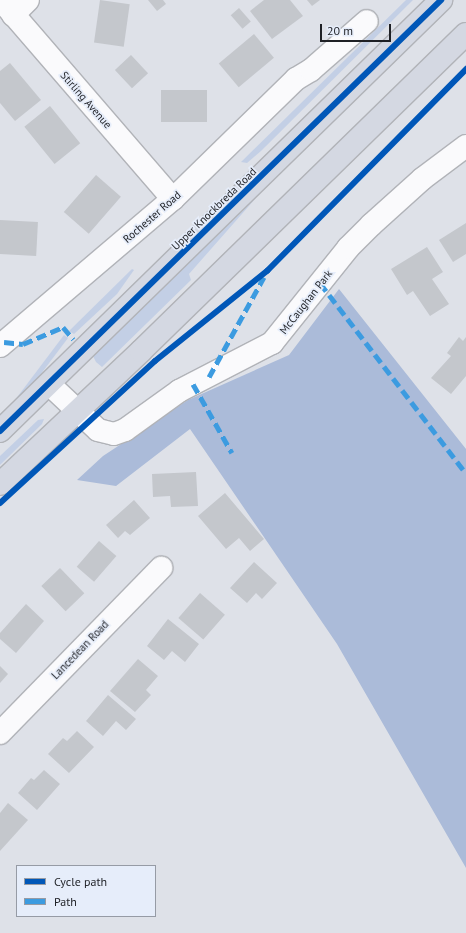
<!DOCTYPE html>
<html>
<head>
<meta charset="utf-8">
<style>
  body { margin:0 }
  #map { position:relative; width:466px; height:933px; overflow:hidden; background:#dee1e8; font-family:"PT Sans",sans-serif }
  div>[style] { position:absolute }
  .green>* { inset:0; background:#c3cfe5; transform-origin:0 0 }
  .forest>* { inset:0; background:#abbbd9 }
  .building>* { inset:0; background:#c4c7cc; transform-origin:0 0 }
  .roads { filter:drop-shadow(1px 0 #b1b3b8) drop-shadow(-1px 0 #b1b3b8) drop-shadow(0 1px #b1b3b8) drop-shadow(0 -1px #b1b3b8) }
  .street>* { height:22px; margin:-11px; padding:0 11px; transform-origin:11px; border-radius:11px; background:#fafafc }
  .highway>* { height:22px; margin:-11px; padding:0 11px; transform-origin:11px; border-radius:11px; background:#d4d8e2 }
  .quiet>* { height:5px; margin-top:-2.5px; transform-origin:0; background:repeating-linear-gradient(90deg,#3c9be0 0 10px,transparent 0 15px) }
  .cycleway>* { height:6px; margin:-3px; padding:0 3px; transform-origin:3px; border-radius:3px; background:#0057b8 }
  span { translate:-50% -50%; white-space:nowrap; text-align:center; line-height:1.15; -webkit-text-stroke:3.5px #e6edfa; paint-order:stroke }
  .street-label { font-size:11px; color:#1e2025 }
  .legend { position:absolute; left:16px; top:865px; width:140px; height:52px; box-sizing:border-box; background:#e6edfa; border:1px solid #969ba5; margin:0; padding:5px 7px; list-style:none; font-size:12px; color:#1e2025 }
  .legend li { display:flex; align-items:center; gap:8px; height:20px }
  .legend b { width:20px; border:1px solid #969ba5 }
  .scale { position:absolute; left:320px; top:24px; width:71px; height:18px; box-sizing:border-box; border:2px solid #1e2025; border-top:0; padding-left:5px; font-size:12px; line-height:14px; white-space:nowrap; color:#1e2025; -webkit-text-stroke:3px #e6edfa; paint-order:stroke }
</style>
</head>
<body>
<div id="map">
  <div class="green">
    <i style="clip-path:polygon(406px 0,413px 0,261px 151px,247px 163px,241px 162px)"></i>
    <i style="clip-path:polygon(256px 198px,189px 274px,191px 280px,102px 367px,96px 362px,93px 356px)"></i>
    <i style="clip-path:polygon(132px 269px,134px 270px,117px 294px,74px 334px,69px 331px)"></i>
    <i style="left:64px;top:335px;width:5px;height:88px;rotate:37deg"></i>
    <i style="clip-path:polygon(44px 419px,42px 424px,0 465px,0 456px,38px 420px)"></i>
  </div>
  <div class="forest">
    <i style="clip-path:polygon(339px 289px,466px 449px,466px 868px,337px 644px,190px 429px,116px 486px,77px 480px,103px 456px,188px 400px,289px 355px)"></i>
  </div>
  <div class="building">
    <i style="left:100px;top:0;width:30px;height:43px;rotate:8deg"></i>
    <i style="clip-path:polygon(148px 0,163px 0,166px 4px,157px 11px)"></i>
    <i style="clip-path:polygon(264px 0,290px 0,303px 16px,272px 39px,250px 11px)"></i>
    <i style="clip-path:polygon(307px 0,320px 0,312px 6px)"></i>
    <i style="left:239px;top:8px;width:18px;height:11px;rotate:49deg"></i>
    <i style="left:254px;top:34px;width:31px;height:46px;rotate:50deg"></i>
    <i style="left:131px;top:55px;width:25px;height:22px;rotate:47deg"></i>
    <i style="clip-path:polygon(10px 63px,41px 100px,15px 121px,0 103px,0 71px)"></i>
    <i style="left:161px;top:90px;width:46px;height:32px"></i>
    <i style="left:50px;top:106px;width:48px;height:33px;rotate:51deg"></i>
    <i style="left:96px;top:175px;width:33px;height:49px;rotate:41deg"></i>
    <i style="left:0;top:220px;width:38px;height:34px;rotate:3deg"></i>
    <i style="clip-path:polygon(466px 223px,466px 254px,453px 262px,439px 240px)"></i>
    <i style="clip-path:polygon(427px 247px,443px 272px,432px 279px,449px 304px,430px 316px,413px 291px,407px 295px,391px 269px)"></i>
    <i style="clip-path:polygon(459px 337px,463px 341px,466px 337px,466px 376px,451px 394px,431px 378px,451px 356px,447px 353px)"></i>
    <i style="clip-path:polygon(196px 472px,198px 506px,171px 507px,170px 496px,153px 497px,152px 474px)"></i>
    <i style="clip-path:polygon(225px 493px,264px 539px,250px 551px,239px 538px,226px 549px,198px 516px)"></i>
    <i style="clip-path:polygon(134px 500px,150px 518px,130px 535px,125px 531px,118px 538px,106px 525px)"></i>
    <i style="left:99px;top:541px;width:23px;height:34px;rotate:41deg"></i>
    <i style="clip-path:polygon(254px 562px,277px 583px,262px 599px,256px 593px,247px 603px,230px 588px)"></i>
    <i style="left:60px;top:568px;width:35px;height:26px;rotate:46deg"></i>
    <i style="left:200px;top:593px;width:33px;height:33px;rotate:41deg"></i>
    <i style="clip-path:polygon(26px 604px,44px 621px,16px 653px,0 639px,0 633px)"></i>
    <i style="clip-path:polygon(168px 619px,199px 644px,185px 662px,172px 651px,164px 660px,147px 646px)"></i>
    <i style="clip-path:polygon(138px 659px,158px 676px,146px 690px,151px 695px,135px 712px,110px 691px)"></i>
    <i style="clip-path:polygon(0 666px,8px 674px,0 683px)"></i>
    <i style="clip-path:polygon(108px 695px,136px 719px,126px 730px,116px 721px,103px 736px,86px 721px)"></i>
    <i style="clip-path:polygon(77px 731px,94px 747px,69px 773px,48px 754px,63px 738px,67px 741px)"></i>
    <i style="clip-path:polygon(44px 770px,60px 784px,37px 810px,18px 793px,31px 778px,34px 780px)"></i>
    <i style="clip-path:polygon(8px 803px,28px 820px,0 851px,0 813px)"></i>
  </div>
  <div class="roads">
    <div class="street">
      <i style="left:1px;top:0;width:263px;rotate:49.2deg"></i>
      <i style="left:13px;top:15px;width:21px;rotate:-45deg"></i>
      <i style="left:0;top:346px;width:227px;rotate:-40.4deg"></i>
      <i style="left:173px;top:199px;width:172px;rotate:-44.3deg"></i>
      <i style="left:296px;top:79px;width:17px;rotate:-31deg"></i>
      <i style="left:311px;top:70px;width:74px;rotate:-41.2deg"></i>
      <i style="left:49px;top:384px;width:67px;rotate:43.2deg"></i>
      <i style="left:98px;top:430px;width:16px;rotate:14deg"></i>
      <i style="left:114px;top:434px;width:12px;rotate:-20deg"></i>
      <i style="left:125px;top:430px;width:67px;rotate:-35.8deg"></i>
      <i style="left:179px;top:391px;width:105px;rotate:-27.3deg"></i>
      <i style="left:272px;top:343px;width:122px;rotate:-51.3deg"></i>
      <i style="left:348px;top:248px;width:33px;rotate:-45deg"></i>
      <i style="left:371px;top:225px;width:69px;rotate:-42deg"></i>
      <i style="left:422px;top:179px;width:55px;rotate:-36.9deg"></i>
      <i style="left:0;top:733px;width:231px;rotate:-45.7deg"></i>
    </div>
    <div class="highway">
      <i style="left:0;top:431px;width:617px;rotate:-44.34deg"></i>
      <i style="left:0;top:484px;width:194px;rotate:-43.3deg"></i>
      <i style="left:141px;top:351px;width:454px;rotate:-44.3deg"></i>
    </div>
  </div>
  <div class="quiet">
    <i style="left:320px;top:283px;width:240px;rotate:52.5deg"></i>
    <i style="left:4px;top:342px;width:19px;rotate:6deg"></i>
    <i style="left:23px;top:344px;width:43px;rotate:-23deg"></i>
    <i style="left:63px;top:327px;width:16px;rotate:50deg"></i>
    <i style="left:209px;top:377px;width:114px;rotate:-61.2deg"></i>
    <i style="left:193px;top:384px;width:79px;rotate:60.5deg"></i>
  </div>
  <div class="cycleway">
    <i style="left:0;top:431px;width:617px;rotate:-44.34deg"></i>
    <i style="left:0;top:503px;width:210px;rotate:-42.5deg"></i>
    <i style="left:155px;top:361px;width:144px;rotate:-38.8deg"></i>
    <i style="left:267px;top:271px;width:284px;rotate:-45.4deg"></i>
  </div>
  <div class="street-label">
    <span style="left:86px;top:100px;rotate:49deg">Stirling Avenue</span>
    <span style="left:214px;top:209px;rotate:-44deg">Upper Knockbreda Road</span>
    <span style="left:152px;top:217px;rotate:-41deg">Rochester Road</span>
    <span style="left:306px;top:302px;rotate:-52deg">McCaughan Park</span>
    <span style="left:80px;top:650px;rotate:-46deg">Lancedean Road</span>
  </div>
  <ul class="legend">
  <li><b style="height:5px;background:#0057b8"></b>Cycle path</li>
  <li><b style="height:5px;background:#3c9be0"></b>Path</li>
  </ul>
  <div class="scale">20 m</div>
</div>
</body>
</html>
